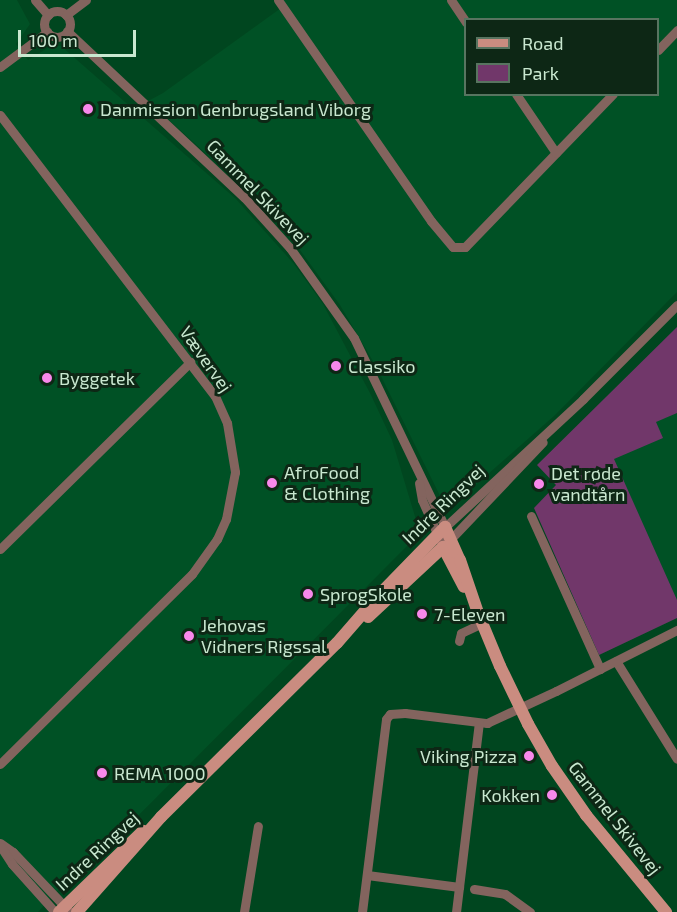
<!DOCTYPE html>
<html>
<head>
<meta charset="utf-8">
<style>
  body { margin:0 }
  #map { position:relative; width:677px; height:912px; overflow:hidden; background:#00461f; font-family:"Exo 2",sans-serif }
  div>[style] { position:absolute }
  .built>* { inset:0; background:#005125 }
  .green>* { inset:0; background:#71376a }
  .minor>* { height:9px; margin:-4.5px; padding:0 4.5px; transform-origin:4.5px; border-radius:4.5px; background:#83645e }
  .minor>.ring { margin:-4.5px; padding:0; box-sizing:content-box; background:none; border:9px solid #83645e; border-radius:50% }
  .major>* { height:12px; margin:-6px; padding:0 6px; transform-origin:6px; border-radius:6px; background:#ca8c80 }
  .dots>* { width:16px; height:16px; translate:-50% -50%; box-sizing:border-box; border:3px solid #0d2715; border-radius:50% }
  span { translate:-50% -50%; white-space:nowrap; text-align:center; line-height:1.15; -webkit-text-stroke:6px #0d2715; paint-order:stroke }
  .poi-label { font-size:18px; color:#c9e8d0 }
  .left { translate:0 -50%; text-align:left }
  .right { translate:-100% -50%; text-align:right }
  .street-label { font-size:18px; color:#c9e8d0 }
  .legend { position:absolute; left:464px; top:18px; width:195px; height:78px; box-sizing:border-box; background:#0d2715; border:2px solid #587460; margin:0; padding:8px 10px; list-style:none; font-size:18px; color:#c9e8d0 }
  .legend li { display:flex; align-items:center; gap:12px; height:30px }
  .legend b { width:30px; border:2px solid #587460 }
  .scale { position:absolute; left:18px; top:30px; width:118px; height:27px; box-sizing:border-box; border:3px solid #c9e8d0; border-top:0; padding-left:8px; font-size:18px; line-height:21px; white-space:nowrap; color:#c9e8d0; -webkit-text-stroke:4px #0d2715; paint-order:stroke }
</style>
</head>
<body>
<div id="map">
  <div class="built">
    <i style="clip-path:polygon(0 0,17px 0,30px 24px,16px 44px,28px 60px,51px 46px,61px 46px,236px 199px,294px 264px,323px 304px,371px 395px,392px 440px,420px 533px,72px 882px,63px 885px,38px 912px,0 912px)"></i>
    <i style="clip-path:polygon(evenodd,275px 0,677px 0,677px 292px,554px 416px,447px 510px,377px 368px,340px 305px,300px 250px,256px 199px,148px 101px,163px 93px,281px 8px,275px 0,466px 20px,658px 20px,658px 94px,466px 94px,466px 20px)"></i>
    <i style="clip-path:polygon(677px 330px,677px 618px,599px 655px,560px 487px)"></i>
  </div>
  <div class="green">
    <i style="clip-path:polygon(677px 327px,677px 413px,656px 422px,663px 438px,614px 459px,677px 600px,677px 618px,599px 655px,534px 508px,556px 485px,537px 465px)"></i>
  </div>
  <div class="minor">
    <i style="left:35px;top:0;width:20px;rotate:49deg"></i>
    <i style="left:278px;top:0;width:269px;rotate:55.3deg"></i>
    <i style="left:431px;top:221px;width:34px;rotate:50deg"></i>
    <i style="left:453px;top:247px;width:12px"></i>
    <i style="left:465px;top:247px;width:213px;rotate:-46deg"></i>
    <i style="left:451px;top:0;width:27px;rotate:56deg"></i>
    <i class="ring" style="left:44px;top:11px;width:17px;height:17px"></i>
    <i style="left:66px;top:15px;width:25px;rotate:-37deg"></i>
    <i style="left:67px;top:31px;width:243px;rotate:43.2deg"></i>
    <i style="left:244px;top:197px;width:69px;rotate:48deg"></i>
    <i style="left:290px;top:248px;width:110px;rotate:54.6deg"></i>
    <i style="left:354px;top:338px;width:210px;rotate:64.3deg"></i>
    <i style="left:445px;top:527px;width:188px;rotate:-42.8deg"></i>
    <i style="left:583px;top:399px;width:133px;rotate:-45deg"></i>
    <i style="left:658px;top:50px;width:28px;rotate:-46deg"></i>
    <i style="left:0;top:67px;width:59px;rotate:-36.7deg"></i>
    <i style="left:516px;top:94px;width:71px;rotate:55.9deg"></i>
    <i style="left:0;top:115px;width:354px;rotate:52.6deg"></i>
    <i style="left:215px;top:396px;width:30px;rotate:66deg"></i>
    <i style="left:227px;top:423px;width:50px;rotate:80.7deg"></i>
    <i style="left:235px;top:472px;width:48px;rotate:100.8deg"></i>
    <i style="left:226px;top:519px;width:22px;rotate:114deg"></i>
    <i style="left:217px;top:539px;width:43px;rotate:125.5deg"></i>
    <i style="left:192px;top:574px;width:270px;rotate:135.3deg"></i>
    <i style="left:419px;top:483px;width:17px;rotate:80deg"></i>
    <i style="left:422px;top:500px;width:44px;rotate:65.8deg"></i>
    <i style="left:531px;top:516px;width:168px;rotate:65.7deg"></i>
    <i style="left:447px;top:543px;width:139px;rotate:-46.5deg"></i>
    <i style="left:0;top:549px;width:267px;rotate:-44.5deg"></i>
    <i style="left:459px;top:641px;width:8px;rotate:-76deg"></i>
    <i style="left:461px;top:633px;width:23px;rotate:-25deg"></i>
    <i style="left:616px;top:661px;width:115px;rotate:58.1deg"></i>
    <i style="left:0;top:843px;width:16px;rotate:35deg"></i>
    <i style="left:13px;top:852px;width:83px;rotate:46.5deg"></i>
    <i style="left:1px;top:847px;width:20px;rotate:57deg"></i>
    <i style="left:12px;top:864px;width:64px;rotate:48.1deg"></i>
    <i style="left:367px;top:875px;width:93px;rotate:7.4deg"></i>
    <i style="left:474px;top:889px;width:31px;rotate:9deg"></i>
    <i style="left:505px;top:894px;width:31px;rotate:36deg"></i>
    <i style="left:244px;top:912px;width:87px;rotate:-80.8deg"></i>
    <i style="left:362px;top:912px;width:194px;rotate:-82.9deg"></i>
    <i style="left:386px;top:719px;width:6px;rotate:-51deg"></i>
    <i style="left:390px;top:714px;width:15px;rotate:-4deg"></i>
    <i style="left:405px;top:713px;width:83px;rotate:7deg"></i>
    <i style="left:487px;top:723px;width:76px;rotate:-24.9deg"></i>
    <i style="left:556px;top:691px;width:136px;rotate:-26.8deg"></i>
    <i style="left:456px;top:912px;width:190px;rotate:-83.1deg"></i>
  </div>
  <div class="major">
    <i style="left:368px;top:617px;width:103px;rotate:-43deg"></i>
    <i style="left:443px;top:547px;width:45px;rotate:62.3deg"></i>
    <i style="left:59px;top:912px;width:117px;rotate:-44deg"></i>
    <i style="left:77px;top:912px;width:127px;rotate:-48.5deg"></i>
    <i style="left:161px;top:817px;width:247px;rotate:-44.7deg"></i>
    <i style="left:337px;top:643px;width:61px;rotate:-49deg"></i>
    <i style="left:377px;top:597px;width:98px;rotate:-45.8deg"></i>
    <i style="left:445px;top:527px;width:36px;rotate:66deg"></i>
    <i style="left:460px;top:560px;width:56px;rotate:71.2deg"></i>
    <i style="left:478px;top:613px;width:57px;rotate:67.5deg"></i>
    <i style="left:500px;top:666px;width:64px;rotate:64.2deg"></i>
    <i style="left:528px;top:724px;width:48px;rotate:60.3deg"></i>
    <i style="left:552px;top:766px;width:60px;rotate:55.2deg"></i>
    <i style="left:586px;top:815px;width:126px;rotate:50.5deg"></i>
  </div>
  <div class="dots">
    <i style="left:88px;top:109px;background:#f888eb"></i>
    <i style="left:336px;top:366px;background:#f888eb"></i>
    <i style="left:47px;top:378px;background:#f888eb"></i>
    <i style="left:272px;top:483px;background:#f888eb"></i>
    <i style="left:539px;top:484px;background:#f888eb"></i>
    <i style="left:308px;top:594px;background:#f888eb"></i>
    <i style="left:422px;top:614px;background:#f888eb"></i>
    <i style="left:189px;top:636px;background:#f888eb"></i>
    <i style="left:529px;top:756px;background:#f888eb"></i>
    <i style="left:102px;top:773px;background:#f888eb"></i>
    <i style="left:552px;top:795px;background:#f888eb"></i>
  </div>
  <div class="poi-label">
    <span class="left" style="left:100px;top:109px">Danmission Genbrugsland Viborg</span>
    <span class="left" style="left:348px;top:366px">Classiko</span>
    <span class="left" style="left:59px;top:378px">Byggetek</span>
    <span class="left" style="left:284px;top:483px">AfroFood<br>&amp; Clothing</span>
    <span class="left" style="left:551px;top:484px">Det røde<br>vandtårn</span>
    <span class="left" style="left:320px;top:594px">SprogSkole</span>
    <span class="left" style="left:434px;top:614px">7-Eleven</span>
    <span class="left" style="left:201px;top:636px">Jehovas<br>Vidners Rigssal</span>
    <span class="right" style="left:517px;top:756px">Viking Pizza</span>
    <span class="left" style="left:114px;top:773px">REMA 1000</span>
    <span class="right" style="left:540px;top:795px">Kokken</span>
  </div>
  <div class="street-label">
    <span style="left:258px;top:192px;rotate:46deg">Gammel Skivevej</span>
    <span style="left:206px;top:359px;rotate:55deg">Vævervej</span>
    <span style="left:443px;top:504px;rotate:-44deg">Indre Ringvej</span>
    <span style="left:615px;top:818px;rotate:52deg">Gammel Skivevej</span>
    <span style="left:97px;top:851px;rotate:-43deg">Indre Ringvej</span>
  </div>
  <ul class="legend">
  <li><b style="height:8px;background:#ca8c80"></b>Road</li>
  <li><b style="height:16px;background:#71376a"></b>Park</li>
  </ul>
  <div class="scale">100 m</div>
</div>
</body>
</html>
